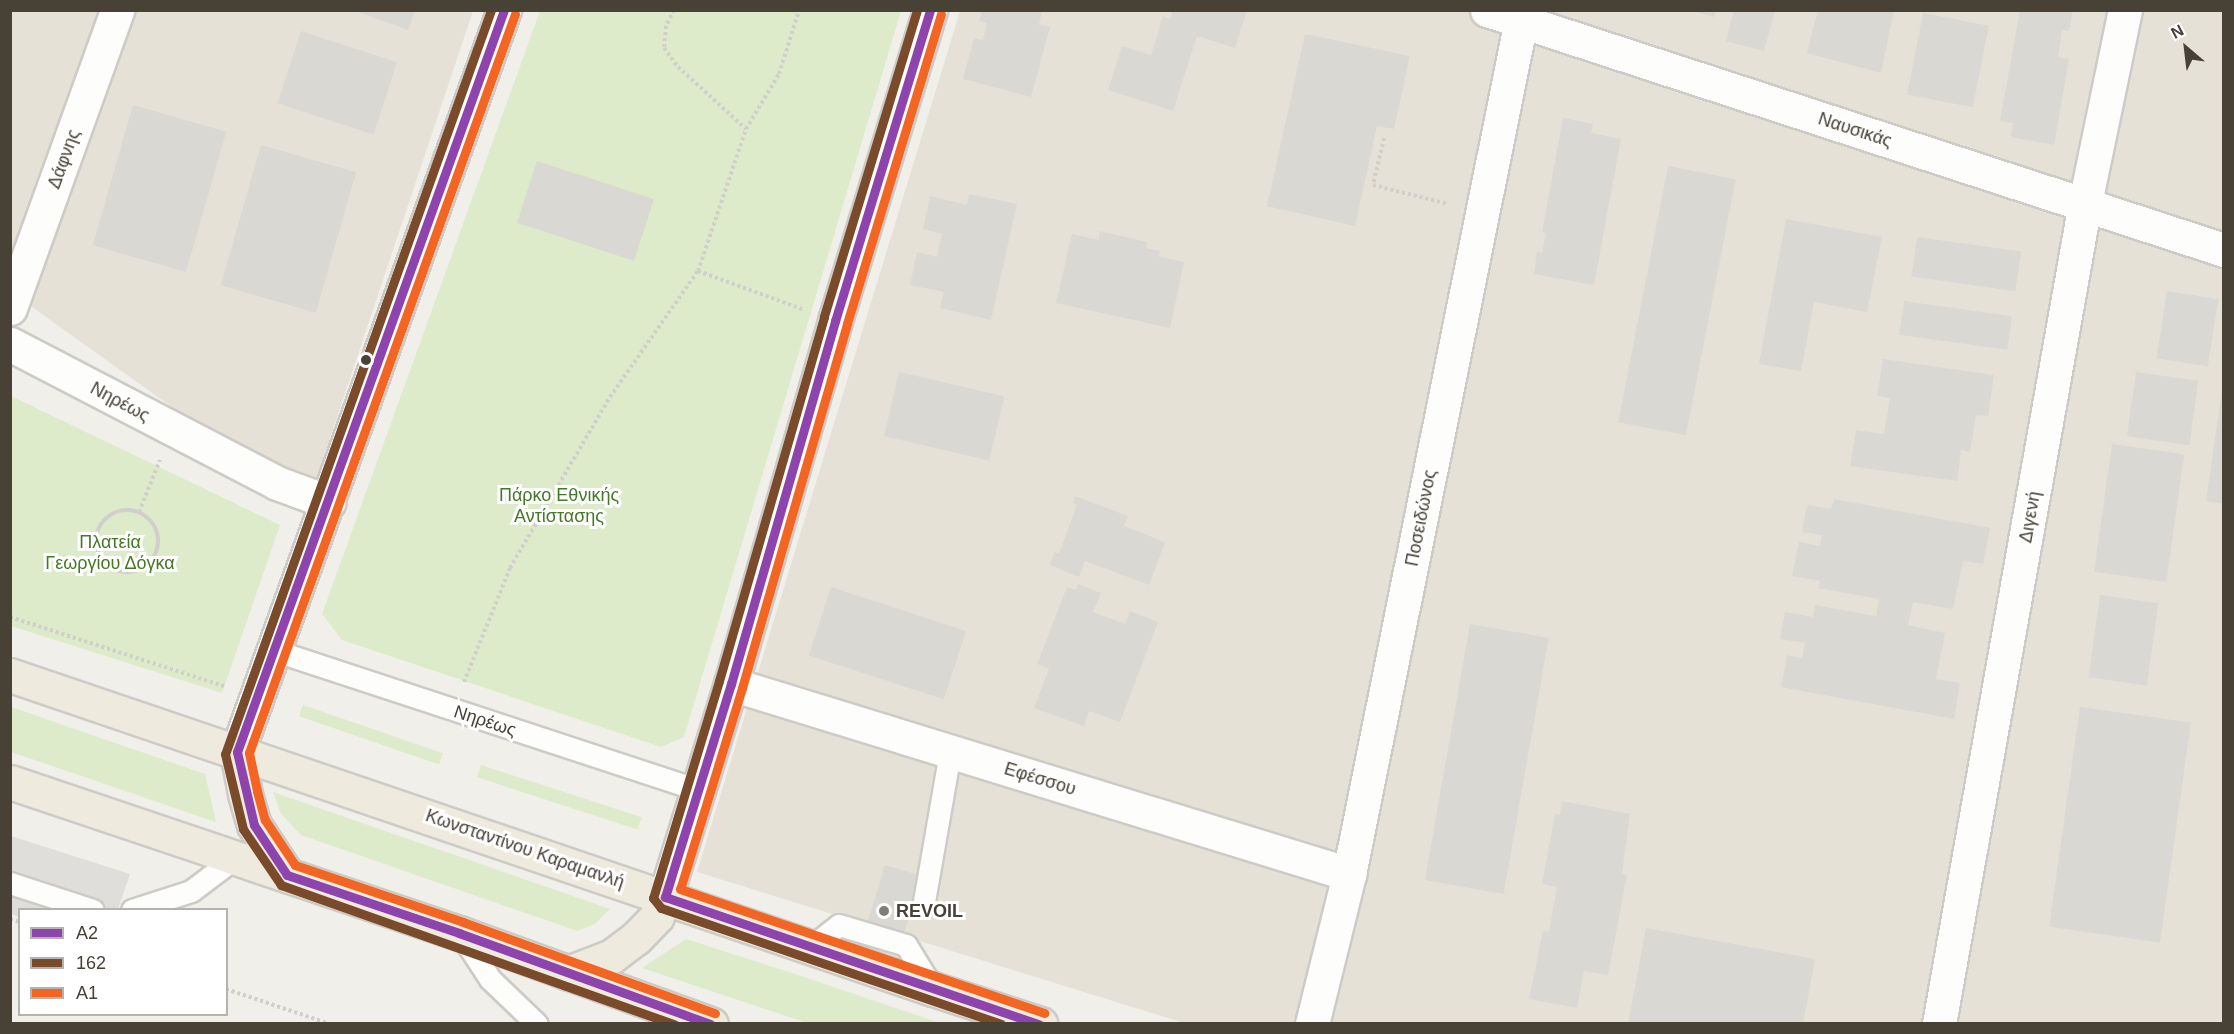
<!DOCTYPE html>
<html>
<head>
<meta charset="utf-8">
<style>
  body { margin:0 }
  #map { position:relative; width:2234px; height:1034px; overflow:hidden; background:#f1efea; font-family:Helvetica,sans-serif }
  div>[style] { position:absolute }
  .residential>* { inset:0; background:#e5e1d7 }
  .green>* { inset:0; background:#ddebca; transform-origin:0 0 }
  .parking>* { inset:0; background:#e0deda }
  .building>* { inset:0; background:#dad8d2; transform-origin:0 0 }
  .path>* { height:4px; margin-top:-2px; transform-origin:0; background:repeating-linear-gradient(90deg,#d1cfca 0 3px,transparent 0 6px) }
  .path>.ring { margin:-2px; padding:0; box-sizing:content-box; background:none; border:4px solid #d1cfca; border-radius:50% }
  .roads { filter:drop-shadow(2px 0 #cdcbc6) drop-shadow(-2px 0 #cdcbc6) drop-shadow(0 2px #cdcbc6) drop-shadow(0 -2px #cdcbc6) }
  .service>* { height:21px; margin:-10.5px; padding:0 10.5px; transform-origin:10.5px; border-radius:10.5px; background:#fdfdfc }
  .minor>* { height:33px; margin:-16.5px; padding:0 16.5px; transform-origin:16.5px; border-radius:16.5px; background:#fdfdfc }
  .tertiary>* { height:33px; margin:-16.5px; padding:0 16.5px; transform-origin:16.5px; border-radius:16.5px; background:#fdfdfc }
  .trunk>* { height:33px; margin:-16.5px; padding:0 16.5px; transform-origin:16.5px; border-radius:16.5px; background:#eeeade }
  .bus-1>* { height:9px; margin:-4.5px; padding:0 4.5px; transform-origin:4.5px; border-radius:4.5px; background:#8e44ad }
  .bus-2>* { height:9px; margin:-4.5px; padding:0 4.5px; transform-origin:4.5px; border-radius:4.5px; background:#7a4b2a }
  .bus-3>* { height:9px; margin:-4.5px; padding:0 4.5px; transform-origin:4.5px; border-radius:4.5px; background:#f26522 }
  .dots>* { width:16px; height:16px; translate:-50% -50%; box-sizing:border-box; border:3px solid #fff; border-radius:50% }
  span { translate:-50% -50%; white-space:nowrap; text-align:center; line-height:1.15; -webkit-text-stroke:6px #fff; paint-order:stroke }
  .street-label { font-size:18px; color:#474136 }
  .park-label { font-size:18px; color:#457929 }
  .poi-label { font-size:18px; color:#474136; font-weight:700 }
  .left { translate:0 -50%; text-align:left }
  .frame { position:absolute; inset:0; border:12px solid #474136; pointer-events:none }
  .legend { position:absolute; left:18px; top:908px; width:210px; height:108px; box-sizing:border-box; background:#fff; border:2px solid #b5b3af; margin:0; padding:8px 10px; list-style:none; font-size:18px; color:#474136 }
  .legend li { display:flex; align-items:center; gap:12px; height:30px }
  .legend b { width:30px; border:2px solid #b5b3af }
  .north { position:absolute; left:2156px; top:18px; width:60px; height:60px; -webkit-text-stroke:4px #fff; paint-order:stroke; rotate:332deg; font-size:16px; font-weight:700; line-height:24px; text-align:center; color:#474136 }
  .north::after { content:''; display:block; margin:auto; width:21px; height:27px; background:#474136; clip-path:polygon(50% 0,100% 100%,50% 72%,0 100%) }
</style>
</head>
<body>
<div id="map">
  <div class="residential">
    <i style="clip-path:polygon(11px 11px,473px 11px,308px 504px,11px 292px)"></i>
    <i style="clip-path:polygon(960px 11px,2223px 11px,2223px 1023px,1184px 1023px,697px 872px)"></i>
  </div>
  <div class="green">
    <i style="clip-path:polygon(540px 11px,901px 11px,684px 737px,661px 747px,342px 640px,322px 614px)"></i>
    <i style="clip-path:polygon(11px 396px,280px 525px,222px 693px,11px 626px)"></i>
    <i style="left:303px;top:705px;width:148px;height:12px;rotate:19deg"></i>
    <i style="clip-path:polygon(11px 707px,205px 774px,216px 822px,11px 752px)"></i>
    <i style="left:481px;top:765px;width:169px;height:13px;rotate:18deg"></i>
    <i style="clip-path:polygon(273px 792px,610px 909px,595px 924px,577px 931px,301px 835px,281px 814px)"></i>
    <i style="clip-path:polygon(686px 939px,795px 974px,940px 1023px,807px 1023px,642px 968px)"></i>
  </div>
  <div class="parking">
    <i style="clip-path:polygon(11px 836px,130px 874px,118px 909px,20px 910px,19px 917px,11px 914px)"></i>
  </div>
  <div class="building">
    <i style="clip-path:polygon(353px 10px,415px 10px,408px 30px)"></i>
    <i style="clip-path:polygon(982px 10px,1042px 10px,1039px 25px,1050px 27px,1031px 97px,963px 79px,974px 38px,983px 40px,987px 23px,979px 21px)"></i>
    <i style="clip-path:polygon(1173px 10px,1247px 10px,1235px 48px,1197px 36px,1173px 111px,1108px 90px,1122px 46px,1151px 55px,1163px 16px,1170px 19px)"></i>
    <i style="clip-path:polygon(1690px 10px,1716px 10px,1714px 17px)"></i>
    <i style="clip-path:polygon(1734px 10px,1775px 10px,1764px 51px,1726px 41px)"></i>
    <i style="clip-path:polygon(1818px 10px,1894px 10px,1881px 73px,1807px 53px)"></i>
    <i style="clip-path:polygon(2020px 10px,2073px 10px,2069px 31px,2062px 30px,2058px 57px,2069px 59px,2054px 145px,2011px 137px,2013px 123px,2000px 121px)"></i>
    <i style="left:1923px;top:13px;width:67px;height:83px;rotate:11deg"></i>
    <i style="left:301px;top:31px;width:101px;height:76px;rotate:18deg"></i>
    <i style="clip-path:polygon(1305px 34px,1410px 56px,1394px 129px,1377px 126px,1355px 226px,1267px 206px)"></i>
    <i style="left:133px;top:105px;width:97px;height:146px;rotate:16deg"></i>
    <i style="clip-path:polygon(1563px 118px,1593px 124px,1591px 133px,1621px 139px,1594px 285px,1534px 274px,1537px 252px,1542px 253px,1546px 233px,1542px 232px)"></i>
    <i style="left:261px;top:145px;width:99px;height:146px;rotate:16deg"></i>
    <i style="left:537px;top:161px;width:123px;height:65px;rotate:18deg"></i>
    <i style="left:1668px;top:166px;width:69px;height:261px;rotate:11deg"></i>
    <i style="clip-path:polygon(969px 194px,1017px 204px,991px 320px,940px 308px,944px 292px,910px 285px,917px 252px,937px 257px,942px 234px,923px 229px,930px 196px,967px 205px)"></i>
    <i style="clip-path:polygon(1786px 219px,1882px 237px,1867px 312px,1814px 302px,1801px 371px,1759px 364px)"></i>
    <i style="clip-path:polygon(1100px 231px,1147px 242px,1146px 248px,1160px 251px,1159px 257px,1184px 262px,1170px 328px,1056px 303px,1072px 234px,1099px 240px)"></i>
    <i style="left:1917px;top:237px;width:105px;height:40px;rotate:8deg"></i>
    <i style="left:2167px;top:291px;width:52px;height:68px;rotate:9deg"></i>
    <i style="left:1904px;top:301px;width:109px;height:34px;rotate:8deg"></i>
    <i style="clip-path:polygon(1883px 359px,1994px 375px,1988px 416px,1976px 415px,1970px 452px,1961px 450px,1957px 481px,1850px 466px,1856px 430px,1884px 434px,1890px 398px,1877px 396px)"></i>
    <i style="left:899px;top:372px;width:108px;height:66px;rotate:13deg"></i>
    <i style="left:2136px;top:372px;width:63px;height:65px;rotate:8deg"></i>
    <i style="clip-path:polygon(2222px 390px,2224px 390px,2224px 504px,2206px 501px)"></i>
    <i style="left:2112px;top:444px;width:73px;height:129px;rotate:8deg"></i>
    <i style="clip-path:polygon(1075px 496px,1128px 516px,1124px 526px,1165px 542px,1149px 585px,1085px 561px,1079px 577px,1050px 565px,1054px 552px,1059px 554px,1077px 505px,1073px 503px)"></i>
    <i style="clip-path:polygon(1834px 499px,1990px 528px,1983px 564px,1963px 561px,1953px 609px,1913px 602px,1908px 625px,1945px 633px,1936px 679px,1960px 683px,1954px 719px,1781px 687px,1787px 655px,1802px 658px,1805px 643px,1780px 639px,1785px 612px,1813px 617px,1815px 605px,1876px 616px,1879px 599px,1818px 588px,1820px 581px,1792px 576px,1799px 542px,1820px 546px,1822px 535px,1802px 532px,1807px 505px,1831px 509px)"></i>
    <i style="clip-path:polygon(1078px 584px,1101px 593px,1093px 612px,1125px 624px,1130px 611px,1158px 622px,1120px 722px,1089px 711px,1084px 726px,1034px 708px,1049px 669px,1037px 664px,1067px 587px,1076px 590px)"></i>
    <i style="left:831px;top:587px;width:142px;height:72px;rotate:18deg"></i>
    <i style="left:2100px;top:595px;width:59px;height:83px;rotate:8deg"></i>
    <i style="left:1470px;top:624px;width:80px;height:260px;rotate:10deg"></i>
    <i style="left:2080px;top:707px;width:112px;height:222px;rotate:8deg"></i>
    <i style="clip-path:polygon(1562px 801px,1630px 814px,1622px 874px,1627px 875px,1608px 975px,1584px 971px,1577px 1008px,1529px 999px,1543px 931px,1549px 932px,1557px 887px,1542px 884px,1555px 814px,1560px 815px)"></i>
    <i style="left:885px;top:865px;width:38px;height:60px;rotate:17deg"></i>
    <i style="clip-path:polygon(1646px 928px,1815px 959px,1803px 1024px,1628px 1024px)"></i>
  </div>
  <div class="path">
    <i style="left:674px;top:10px;width:18px;rotate:117deg"></i>
    <i style="left:666px;top:26px;width:22px;rotate:95deg"></i>
    <i style="left:664px;top:48px;width:24px;rotate:54deg"></i>
    <i style="left:678px;top:67px;width:92px;rotate:42.4deg"></i>
    <i style="left:1384px;top:138px;width:48px;rotate:103.2deg"></i>
    <i style="left:1373px;top:185px;width:77px;rotate:14.2deg"></i>
    <i style="left:698px;top:271px;width:111px;rotate:20.1deg"></i>
    <i class="ring" style="left:96px;top:510px;width:58px;height:58px"></i>
    <i style="left:139px;top:512px;width:56px;rotate:-68deg"></i>
    <i style="left:10px;top:617px;width:225px;rotate:17.9deg"></i>
    <i style="left:464px;top:682px;width:123px;rotate:-68deg"></i>
    <i style="left:510px;top:568px;width:198px;rotate:-59.7deg"></i>
    <i style="left:610px;top:397px;width:154px;rotate:-55.1deg"></i>
    <i style="left:698px;top:271px;width:150px;rotate:-71.3deg"></i>
    <i style="left:746px;top:129px;width:64px;rotate:-59deg"></i>
    <i style="left:779px;top:74px;width:67px;rotate:-72.6deg"></i>
    <i style="left:10px;top:919px;width:10px;rotate:17deg"></i>
    <i style="left:226px;top:989px;width:110px;rotate:18.6deg"></i>
  </div>
  <div class="roads">
    <div class="service">
      <i style="left:273px;top:650px;width:447px;rotate:18.2deg"></i>
      <i style="left:10px;top:883px;width:87px;rotate:18deg"></i>
      <i style="left:923px;top:907px;width:157px;rotate:-80.1deg"></i>
      <i style="left:132px;top:910px;width:62px;rotate:-17.9deg"></i>
      <i style="left:191px;top:891px;width:55px;rotate:-36.9deg"></i>
      <i style="left:460px;top:933px;width:55px;rotate:56.9deg"></i>
      <i style="left:490px;top:979px;width:65px;rotate:43.8deg"></i>
      <i style="left:812px;top:946px;width:34px;rotate:-38deg"></i>
      <i style="left:839px;top:925px;width:70px;rotate:16.6deg"></i>
      <i style="left:906px;top:945px;width:52px;rotate:58.5deg"></i>
    </div>
    <div class="minor">
      <i style="left:1487px;top:10px;width:775px;rotate:18.04deg"></i>
      <i style="left:10px;top:308px;width:317px;rotate:-70.2deg"></i>
      <i style="left:10px;top:344px;width:301px;rotate:27.5deg"></i>
      <i style="left:277px;top:483px;width:55px;rotate:20.1deg"></i>
      <i style="left:731px;top:684px;width:647px;rotate:17.09deg"></i>
      <i style="left:1312px;top:1024px;width:154px;rotate:-76.1deg"></i>
      <i style="left:1349px;top:874px;width:881px;rotate:-78.61deg"></i>
      <i style="left:1939px;top:1024px;width:834px;rotate:-79.92deg"></i>
      <i style="left:2085px;top:203px;width:197px;rotate:-78.3deg"></i>
    </div>
    <div class="tertiary">
      <i style="left:237px;top:752px;width:789px;rotate:-70.21deg"></i>
      <i style="left:665px;top:897px;width:223px;rotate:-72.8deg"></i>
      <i style="left:731px;top:684px;width:378px;rotate:-74deg"></i>
      <i style="left:835px;top:321px;width:325px;rotate:-73deg"></i>
    </div>
    <div class="trunk">
      <i style="left:10px;top:675px;width:975px;rotate:18.79deg"></i>
      <i style="left:933px;top:989px;width:113px;rotate:18.1deg"></i>
      <i style="left:237px;top:752px;width:43px;rotate:79.2deg"></i>
      <i style="left:245px;top:794px;width:32px;rotate:74deg"></i>
      <i style="left:254px;top:825px;width:60px;rotate:56.6deg"></i>
      <i style="left:10px;top:782px;width:474px;rotate:18.6deg"></i>
      <i style="left:459px;top:933px;width:268px;rotate:19.9deg"></i>
      <i style="left:568px;top:973px;width:47px;rotate:-21.1deg"></i>
      <i style="left:612px;top:956px;width:30px;rotate:-37deg"></i>
      <i style="left:636px;top:938px;width:30px;rotate:-46deg"></i>
      <i style="left:657px;top:916px;width:21px;rotate:-67deg"></i>
    </div>
  </div>
  <div class="bus-1">
    <i style="left:287px;top:875px;width:60px;rotate:-123.4deg"></i>
    <i style="left:254px;top:825px;width:75px;rotate:-103.1deg"></i>
    <i style="left:237px;top:752px;width:789px;rotate:-70.21deg"></i>
    <i style="left:287px;top:875px;width:182px;rotate:18.6deg"></i>
    <i style="left:459px;top:933px;width:267px;rotate:19.9deg"></i>
    <i style="left:665px;top:897px;width:223px;rotate:-72.8deg"></i>
    <i style="left:731px;top:684px;width:378px;rotate:-74deg"></i>
    <i style="left:835px;top:321px;width:325px;rotate:-73deg"></i>
    <i style="left:665px;top:897px;width:395px;rotate:18.8deg"></i>
  </div>
  <div class="bus-2">
    <i style="left:491px;top:10px;width:790px;rotate:109.67deg"></i>
    <i style="left:225px;top:754px;width:77px;rotate:76.5deg"></i>
    <i style="left:243px;top:829px;width:68px;rotate:55.8deg"></i>
    <i style="left:281px;top:885px;width:417px;rotate:19.5deg"></i>
    <i style="left:917px;top:10px;width:321px;rotate:106.9deg"></i>
    <i style="left:824px;top:317px;width:379px;rotate:106.1deg"></i>
    <i style="left:719px;top:681px;width:227px;rotate:106.9deg"></i>
    <i style="left:653px;top:898px;width:13px;rotate:51deg"></i>
    <i style="left:661px;top:908px;width:359px;rotate:18.8deg"></i>
  </div>
  <div class="bus-3">
    <i style="left:515px;top:14px;width:785px;rotate:109.8deg"></i>
    <i style="left:249px;top:753px;width:39px;rotate:78deg"></i>
    <i style="left:257px;top:791px;width:30px;rotate:75deg"></i>
    <i style="left:265px;top:820px;width:54px;rotate:56.3deg"></i>
    <i style="left:295px;top:865px;width:177px;rotate:18.7deg"></i>
    <i style="left:463px;top:922px;width:268px;rotate:19.9deg"></i>
    <i style="left:941px;top:14px;width:324px;rotate:106.9deg"></i>
    <i style="left:847px;top:324px;width:379px;rotate:106.1deg"></i>
    <i style="left:742px;top:688px;width:210px;rotate:107.1deg"></i>
    <i style="left:680px;top:889px;width:385px;rotate:18.8deg"></i>
  </div>
  <div class="dots">
    <i style="left:366px;top:360px;background:#474136"></i>
    <i style="left:884px;top:911px;background:#827e75"></i>
  </div>
  <div class="street-label">
    <span style="left:1855px;top:130px;rotate:18deg">Ναυσικάς</span>
    <span style="left:64px;top:159px;rotate:-70deg">Δάφνης</span>
    <span style="left:120px;top:402px;rotate:28deg">Νηρέως</span>
    <span style="left:2030px;top:517px;rotate:-80deg">Διγενή</span>
    <span style="left:1421px;top:518px;rotate:-79deg">Ποσειδώνος</span>
    <span style="left:485px;top:721px;rotate:18deg">Νηρέως</span>
    <span style="left:1040px;top:779px;rotate:17deg">Εφέσσου</span>
    <span style="left:525px;top:849px;rotate:19deg">Κωνσταντίνου Καραμανλή</span>
  </div>
  <div class="park-label">
    <span style="left:559px;top:506px">Πάρκο Εθνικής<br>Αντίστασης</span>
    <span style="left:110px;top:553px">Πλατεία<br>Γεωργίου Δόγκα</span>
  </div>
  <div class="poi-label">
    <span class="left" style="left:896px;top:911px">REVOIL</span>
  </div>
  <div class="frame"></div>
  <ul class="legend">
  <li><b style="height:8px;background:#8e44ad"></b>Α2</li>
  <li><b style="height:8px;background:#7a4b2a"></b>162</li>
  <li><b style="height:8px;background:#f26522"></b>Α1</li>
  </ul>
  <div class="north">N</div>
</div>
</body>
</html>
